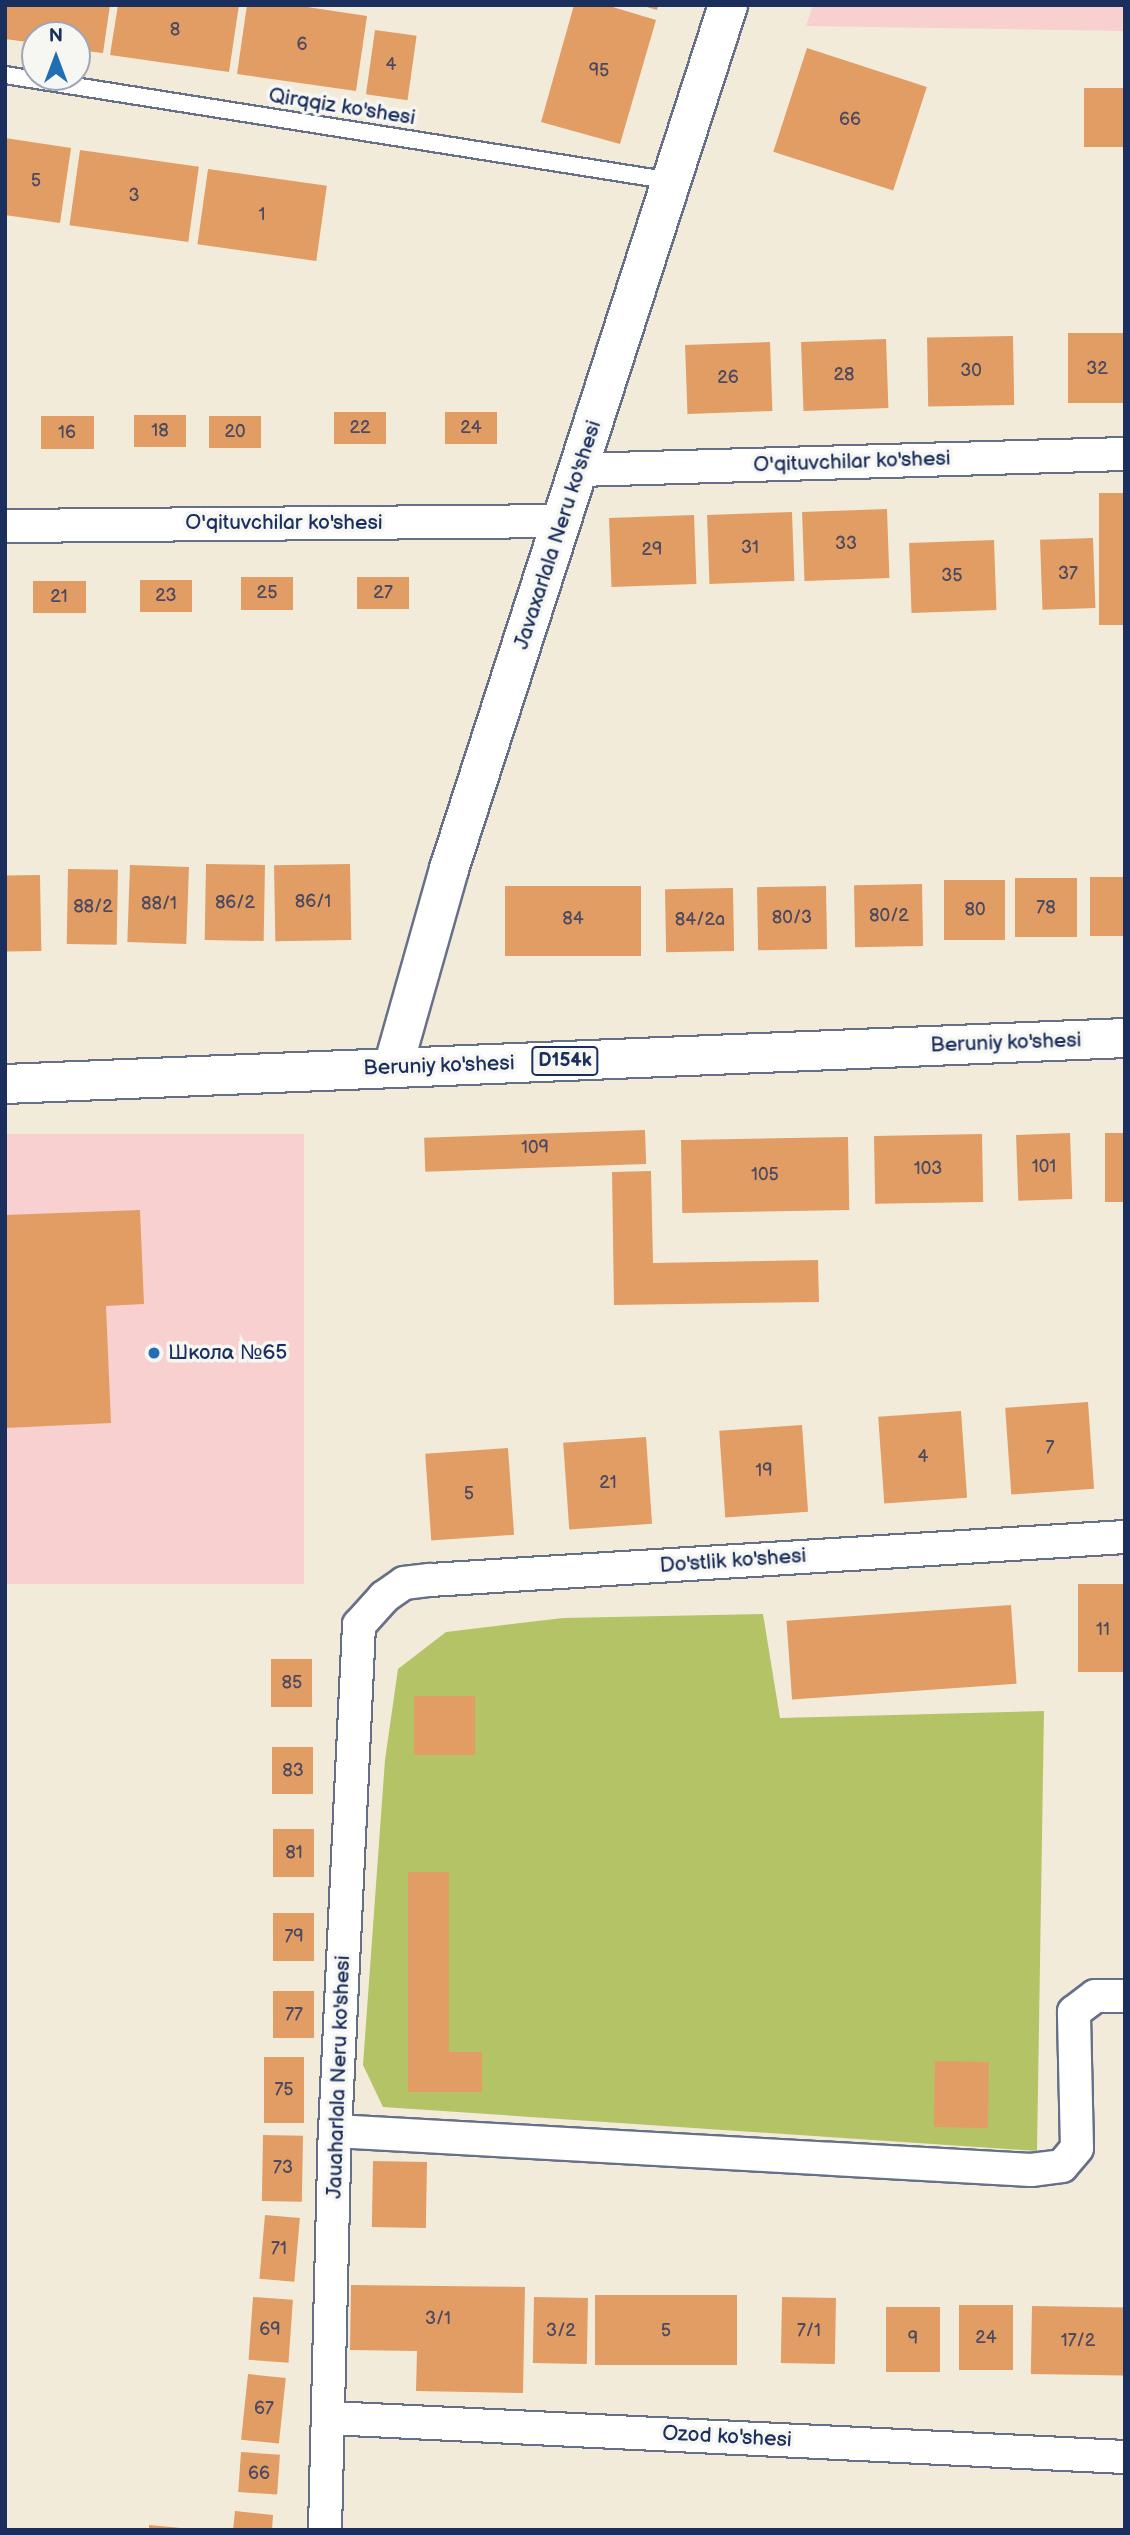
<!DOCTYPE html>
<html>
<head>
<meta charset="utf-8">
<style>
  body { margin:0 }
  #map { position:relative; width:1130px; height:2535px; overflow:hidden; background:#f2ebda; font-family:"Balsamiq Sans",sans-serif }
  div>[style] { position:absolute }
  .built>* { inset:0; background:#f7d0cf; transform-origin:0 0 }
  .green>* { inset:0; background:#b4c366 }
  .building>* { inset:0; background:#e29d65; transform-origin:0 0 }
  .roads { filter:drop-shadow(2px 0 #667189) drop-shadow(-2px 0 #667189) drop-shadow(0 2px #667189) drop-shadow(0 -2px #667189) }
  .service>* { height:16px; margin:-8px; padding:0 8px; transform-origin:8px; border-radius:8px; background:#fff }
  .minor>* { height:32px; margin:-16px; padding:0 16px; transform-origin:16px; border-radius:16px; background:#fff }
  .tertiary>* { height:38px; margin:-19px; padding:0 19px; transform-origin:19px; border-radius:19px; background:#fff }
  .primary>* { height:38px; margin:-19px; padding:0 19px; transform-origin:19px; border-radius:19px; background:#fff }
  .dots>* { width:19px; height:19px; translate:-50% -50%; box-sizing:border-box; border:4px solid #f6f6f2; border-radius:50% }
  span { translate:-50% -50%; white-space:nowrap; text-align:center; line-height:1.15; -webkit-text-stroke:7px #f6f6f2; paint-order:stroke }
  .number-label { font-size:18px; color:#4d4a60 }
  .number-label span { -webkit-text-stroke-width:0 }
  .shield-label span { padding:2px 5px; background:#f6f6f2; border:2px solid; border-radius:5px; -webkit-text-stroke-width:0 }
  .shield-label { font-size:19px; color:#1b2f5e; font-weight:700 }
  .street-label { font-size:21px; color:#1b2f5e }
  .poi-label { font-size:21px; color:#1b2f5e }
  .left { translate:0 -50%; text-align:left }
  .frame { position:absolute; inset:0; border:7px solid #1b2f5e; pointer-events:none }
  .north { position:absolute; left:21px; top:21px; width:70px; height:70px; box-sizing:border-box; background:#f6f6f2; border:2px solid #9ea6b7; border-radius:50%; rotate:0deg; font-size:19px; font-weight:700; line-height:28px; text-align:center; color:#1b2f5e }
  .north::after { content:''; display:block; margin:auto; width:24px; height:32px; background:#1f6fb2; clip-path:polygon(50% 0,100% 100%,50% 72%,0 100%) }
</style>
</head>
<body>
<div id="map">
  <div class="built">
    <i style="clip-path:polygon(813px 5px,1125px 5px,1125px 31px,806px 26px)"></i>
    <i style="left:304px;top:1134px;width:450px;height:299px;rotate:90deg"></i>
  </div>
  <div class="green">
    <i style="clip-path:polygon(763px 1614px,780px 1718px,1044px 1711px,1037px 2151px,383px 2107px,363px 2065px,385px 1760px,398px 1669px,446px 1632px,563px 1618px)"></i>
  </div>
  <div class="building">
    <i style="clip-path:polygon(5px 5px,110px 5px,103px 53px,77px 50px,77px 35px,35px 35px,35px 43px,5px 39px)"></i>
    <i style="clip-path:polygon(118px 5px,239px 5px,229px 72px,110px 55px)"></i>
    <i style="clip-path:polygon(247px 5px,294px 5px,367px 16px,356px 91px,237px 74px)"></i>
    <i style="clip-path:polygon(574px 5px,606px 5px,656px 20px,620px 144px,541px 122px)"></i>
    <i style="clip-path:polygon(640px 5px,658px 5px,657px 10px)"></i>
    <i style="left:375px;top:30px;width:42px;height:65px;rotate:8deg"></i>
    <i style="left:807px;top:48px;width:126px;height:109px;rotate:18deg"></i>
    <i style="left:1084px;top:88px;width:41px;height:59px"></i>
    <i style="clip-path:polygon(5px 138px,71px 148px,60px 223px,5px 215px)"></i>
    <i style="left:80px;top:150px;width:120px;height:76px;rotate:8deg"></i>
    <i style="left:208px;top:169px;width:120px;height:76px;rotate:8deg"></i>
    <i style="left:1125px;top:333px;width:70px;height:57px;rotate:90deg"></i>
    <i style="left:1013px;top:336px;width:69px;height:86px;rotate:89deg"></i>
    <i style="left:886px;top:339px;width:69px;height:85px;rotate:88deg"></i>
    <i style="left:770px;top:342px;width:69px;height:85px;rotate:88deg"></i>
    <i style="left:334px;top:412px;width:52px;height:32px"></i>
    <i style="left:445px;top:412px;width:52px;height:32px"></i>
    <i style="left:134px;top:415px;width:52px;height:32px"></i>
    <i style="left:41px;top:416px;width:53px;height:33px"></i>
    <i style="left:209px;top:416px;width:52px;height:32px"></i>
    <i style="left:1099px;top:493px;width:26px;height:132px"></i>
    <i style="left:887px;top:509px;width:69px;height:85px;rotate:88deg"></i>
    <i style="left:792px;top:512px;width:69px;height:85px;rotate:88deg"></i>
    <i style="left:694px;top:515px;width:69px;height:85px;rotate:88deg"></i>
    <i style="left:1093px;top:538px;width:70px;height:53px;rotate:88deg"></i>
    <i style="left:994px;top:540px;width:70px;height:85px;rotate:88deg"></i>
    <i style="left:241px;top:577px;width:52px;height:33px"></i>
    <i style="left:357px;top:577px;width:52px;height:32px"></i>
    <i style="left:140px;top:580px;width:52px;height:32px"></i>
    <i style="left:33px;top:581px;width:53px;height:32px"></i>
    <i style="left:206px;top:864px;width:59px;height:76px;rotate:1deg"></i>
    <i style="left:350px;top:864px;width:76px;height:76px;rotate:89deg"></i>
    <i style="left:130px;top:865px;width:59px;height:77px;rotate:2deg"></i>
    <i style="left:68px;top:869px;width:50px;height:75px;rotate:1deg"></i>
    <i style="left:40px;top:875px;width:76px;height:35px;rotate:89deg"></i>
    <i style="left:1090px;top:877px;width:35px;height:59px"></i>
    <i style="left:1077px;top:878px;width:59px;height:62px;rotate:90deg"></i>
    <i style="left:944px;top:880px;width:61px;height:60px"></i>
    <i style="left:922px;top:884px;width:62px;height:68px;rotate:89deg"></i>
    <i style="left:505px;top:886px;width:136px;height:70px"></i>
    <i style="left:826px;top:886px;width:63px;height:69px;rotate:89deg"></i>
    <i style="left:733px;top:888px;width:63px;height:68px;rotate:89deg"></i>
    <i style="left:645px;top:1130px;width:34px;height:221px;rotate:88deg"></i>
    <i style="left:1070px;top:1133px;width:66px;height:54px;rotate:88deg"></i>
    <i style="left:1105px;top:1133px;width:20px;height:69px"></i>
    <i style="left:982px;top:1134px;width:68px;height:108px;rotate:89deg"></i>
    <i style="left:848px;top:1137px;width:73px;height:167px;rotate:89deg"></i>
    <i style="clip-path:polygon(651px 1171px,653px 1263px,818px 1260px,819px 1302px,614px 1305px,612px 1172px)"></i>
    <i style="clip-path:polygon(140px 1210px,144px 1304px,106px 1306px,111px 1423px,5px 1428px,5px 1215px)"></i>
    <i style="left:1088px;top:1402px;width:87px;height:83px;rotate:86deg"></i>
    <i style="left:961px;top:1411px;width:87px;height:83px;rotate:86deg"></i>
    <i style="left:802px;top:1425px;width:87px;height:83px;rotate:86deg"></i>
    <i style="left:646px;top:1437px;width:87px;height:83px;rotate:86deg"></i>
    <i style="left:508px;top:1448px;width:87px;height:83px;rotate:86deg"></i>
    <i style="left:1125px;top:1584px;width:88px;height:47px;rotate:90deg"></i>
    <i style="left:1011px;top:1605px;width:79px;height:225px;rotate:86deg"></i>
    <i style="left:312px;top:1659px;width:48px;height:41px;rotate:90deg"></i>
    <i style="left:414px;top:1696px;width:61px;height:59px"></i>
    <i style="left:313px;top:1747px;width:47px;height:41px;rotate:90deg"></i>
    <i style="left:314px;top:1829px;width:48px;height:41px;rotate:90deg"></i>
    <i style="clip-path:polygon(408px 1872px,449px 1872px,449px 2052px,482px 2052px,482px 2092px,408px 2092px)"></i>
    <i style="left:314px;top:1913px;width:48px;height:41px;rotate:90deg"></i>
    <i style="left:314px;top:1991px;width:47px;height:41px;rotate:90deg"></i>
    <i style="left:264px;top:2057px;width:40px;height:66px"></i>
    <i style="left:935px;top:2061px;width:54px;height:66px;rotate:1deg"></i>
    <i style="left:263px;top:2135px;width:40px;height:66px;rotate:1deg"></i>
    <i style="left:373px;top:2161px;width:54px;height:66px;rotate:1deg"></i>
    <i style="left:265px;top:2215px;width:35px;height:64px;rotate:5deg"></i>
    <i style="clip-path:polygon(351px 2285px,525px 2287px,523px 2393px,416px 2391px,417px 2351px,350px 2350px)"></i>
    <i style="left:595px;top:2295px;width:142px;height:70px"></i>
    <i style="left:253px;top:2297px;width:40px;height:63px;rotate:4deg"></i>
    <i style="left:534px;top:2297px;width:54px;height:66px;rotate:1deg"></i>
    <i style="left:782px;top:2297px;width:54px;height:66px;rotate:1deg"></i>
    <i style="left:959px;top:2305px;width:54px;height:65px"></i>
    <i style="left:1032px;top:2306px;width:93px;height:68px;rotate:1deg"></i>
    <i style="left:886px;top:2307px;width:54px;height:65px"></i>
    <i style="left:248px;top:2374px;width:38px;height:66px;rotate:6deg"></i>
    <i style="left:241px;top:2452px;width:39px;height:40px;rotate:4deg"></i>
    <i style="clip-path:polygon(235px 2511px,273px 2515px,272px 2530px,233px 2530px)"></i>
    <i style="clip-path:polygon(149px 2525px,181px 2528px,181px 2530px,149px 2530px)"></i>
  </div>
  <div class="roads">
    <div class="service">
      <i style="left:5px;top:75px;width:675px;rotate:9.03deg"></i>
    </div>
    <div class="minor">
      <i style="left:579px;top:470px;width:546px;rotate:-1.68deg"></i>
      <i style="left:5px;top:526px;width:557px;rotate:-0.51deg"></i>
      <i style="left:335px;top:2131px;width:697px;rotate:3.21deg"></i>
      <i style="left:1031px;top:2170px;width:31px;rotate:-7deg"></i>
      <i style="left:1062px;top:2166px;width:23px;rotate:-50deg"></i>
      <i style="left:1077px;top:2148px;width:136px;rotate:-91.3deg"></i>
      <i style="left:1074px;top:2012px;width:26px;rotate:-37deg"></i>
      <i style="left:1095px;top:1996px;width:30px"></i>
      <i style="left:330px;top:2418px;width:796px;rotate:2.81deg"></i>
      <i style="left:325px;top:2530px;width:399px;rotate:-88.6deg"></i>
      <i style="left:335px;top:2131px;width:507px;rotate:-87.28deg"></i>
      <i style="left:359px;top:1625px;width:38px;rotate:-48deg"></i>
      <i style="left:384px;top:1597px;width:24px;rotate:-35deg"></i>
      <i style="left:404px;top:1583px;width:26px;rotate:-7deg"></i>
      <i style="left:430px;top:1580px;width:696px;rotate:-3.54deg"></i>
    </div>
    <div class="tertiary">
      <i style="left:393px;top:1067px;width:206px;rotate:-74.2deg"></i>
      <i style="left:449px;top:869px;width:908px;rotate:-72.1deg"></i>
    </div>
    <div class="primary">
      <i style="left:5px;top:1084px;width:1121px;rotate:-2.35deg"></i>
    </div>
  </div>
  <div class="dots">
    <i style="left:154px;top:1353px;background:#1f6fb2"></i>
  </div>
  <div class="number-label">
    <span style="left:175px;top:30px">8</span>
    <span style="left:302px;top:45px">6</span>
    <span style="left:391px;top:65px">4</span>
    <span style="left:599px;top:71px">95</span>
    <span style="left:850px;top:120px">66</span>
    <span style="left:36px;top:181px">5</span>
    <span style="left:134px;top:196px">3</span>
    <span style="left:262px;top:215px">1</span>
    <span style="left:1097px;top:369px">32</span>
    <span style="left:971px;top:371px">30</span>
    <span style="left:844px;top:375px">28</span>
    <span style="left:728px;top:378px">26</span>
    <span style="left:360px;top:428px">22</span>
    <span style="left:471px;top:428px">24</span>
    <span style="left:160px;top:431px">18</span>
    <span style="left:235px;top:432px">20</span>
    <span style="left:67px;top:433px">16</span>
    <span style="left:846px;top:544px">33</span>
    <span style="left:750px;top:548px">31</span>
    <span style="left:652px;top:550px">29</span>
    <span style="left:1068px;top:574px">37</span>
    <span style="left:952px;top:576px">35</span>
    <span style="left:267px;top:593px">25</span>
    <span style="left:383px;top:593px">27</span>
    <span style="left:166px;top:596px">23</span>
    <span style="left:59px;top:597px">21</span>
    <span style="left:313px;top:902px">86/1</span>
    <span style="left:235px;top:903px">86/2</span>
    <span style="left:159px;top:904px">88/1</span>
    <span style="left:93px;top:907px">88/2</span>
    <span style="left:1046px;top:908px">78</span>
    <span style="left:975px;top:910px">80</span>
    <span style="left:889px;top:916px">80/2</span>
    <span style="left:792px;top:918px">80/3</span>
    <span style="left:573px;top:919px">84</span>
    <span style="left:700px;top:920px">84/2a</span>
    <span style="left:535px;top:1148px">109</span>
    <span style="left:1044px;top:1167px">101</span>
    <span style="left:928px;top:1169px">103</span>
    <span style="left:765px;top:1175px">105</span>
    <span style="left:1050px;top:1448px">7</span>
    <span style="left:923px;top:1457px">4</span>
    <span style="left:764px;top:1471px">19</span>
    <span style="left:608px;top:1483px">21</span>
    <span style="left:469px;top:1494px">5</span>
    <span style="left:1103px;top:1630px">11</span>
    <span style="left:292px;top:1683px">85</span>
    <span style="left:293px;top:1771px">83</span>
    <span style="left:294px;top:1853px">81</span>
    <span style="left:294px;top:1937px">79</span>
    <span style="left:294px;top:2015px">77</span>
    <span style="left:284px;top:2090px">75</span>
    <span style="left:283px;top:2168px">73</span>
    <span style="left:279px;top:2249px">71</span>
    <span style="left:438px;top:2319px">3/1</span>
    <span style="left:270px;top:2330px">69</span>
    <span style="left:561px;top:2331px">3/2</span>
    <span style="left:666px;top:2331px">5</span>
    <span style="left:809px;top:2331px">7/1</span>
    <span style="left:986px;top:2338px">24</span>
    <span style="left:913px;top:2339px">9</span>
    <span style="left:1078px;top:2341px">17/2</span>
    <span style="left:264px;top:2409px">67</span>
    <span style="left:259px;top:2474px">66</span>
  </div>
  <div class="shield-label">
    <span style="left:565px;top:1061px">D154k</span>
  </div>
  <div class="street-label">
    <span style="left:342px;top:107px;rotate:9deg">Qirqqiz ko'shesi</span>
    <span style="left:852px;top:462px;rotate:-2deg">O'qituvchilar ko'shesi</span>
    <span style="left:284px;top:523px">O'qituvchilar ko'shesi</span>
    <span style="left:558px;top:535px;rotate:-72deg">Javaxarlala Neru ko'shesi</span>
    <span style="left:1006px;top:1043px;rotate:-2deg">Beruniy ko'shesi</span>
    <span style="left:439px;top:1066px;rotate:-2deg">Beruniy ko'shesi</span>
    <span style="left:733px;top:1561px;rotate:-4deg">Do'stlik ko'shesi</span>
    <span style="left:339px;top:2077px;rotate:-88deg">Jauaharlala Neru ko'shesi</span>
    <span style="left:727px;top:2437px;rotate:3deg">Ozod ko'shesi</span>
  </div>
  <div class="poi-label">
    <span class="left" style="left:168px;top:1353px">Школа №65</span>
  </div>
  <div class="frame"></div>
  <div class="north">N</div>
</div>
</body>
</html>
